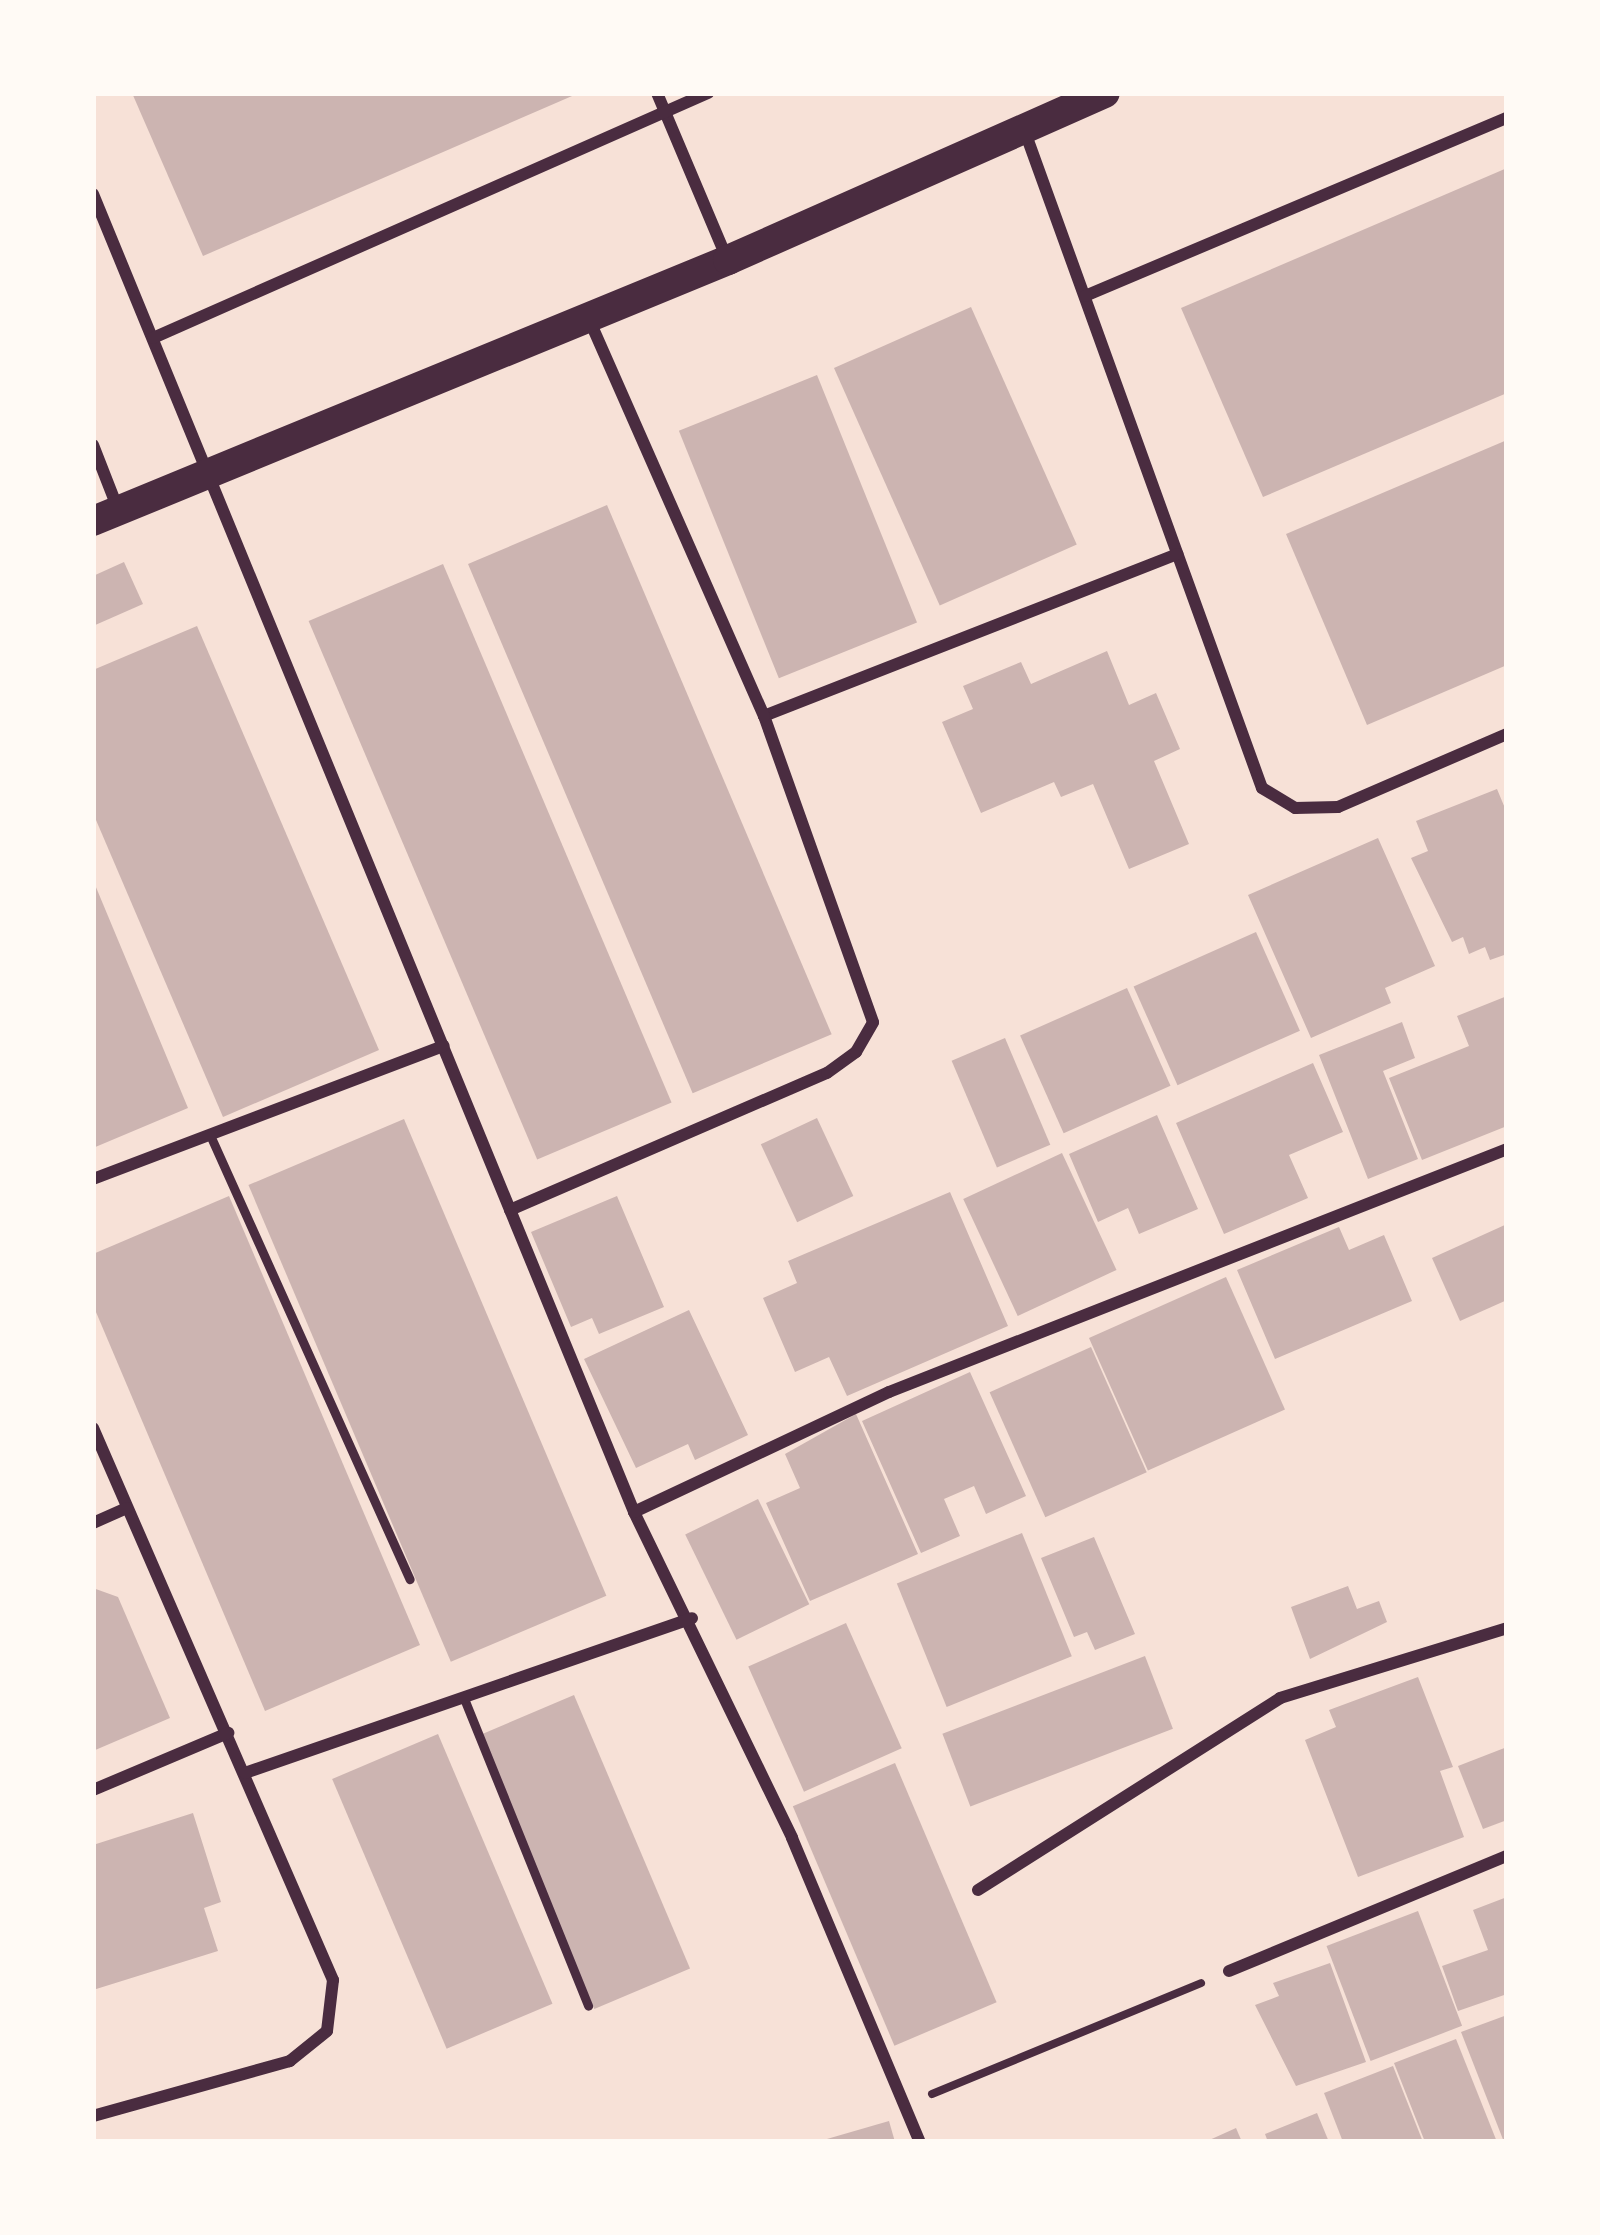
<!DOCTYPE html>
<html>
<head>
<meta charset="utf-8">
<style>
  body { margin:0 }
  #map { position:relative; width:1600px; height:2235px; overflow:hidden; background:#f7e1d7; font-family:"Zilla Slab",serif }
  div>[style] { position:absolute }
  .building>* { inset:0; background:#ccb4b1; transform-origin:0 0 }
  .path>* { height:8px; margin:-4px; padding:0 4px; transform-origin:4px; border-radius:4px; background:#4a2c40 }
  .service>* { height:9px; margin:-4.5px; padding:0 4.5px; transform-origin:4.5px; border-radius:4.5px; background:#4a2c40 }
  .minor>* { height:12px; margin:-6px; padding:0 6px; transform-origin:6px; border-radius:6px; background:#4a2c40 }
  .primary>* { height:30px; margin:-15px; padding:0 15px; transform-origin:15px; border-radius:15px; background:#4a2c40 }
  span { translate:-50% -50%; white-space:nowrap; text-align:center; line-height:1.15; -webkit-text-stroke:9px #fffaf5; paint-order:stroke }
  .frame { position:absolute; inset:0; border:96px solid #fffaf5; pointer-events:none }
</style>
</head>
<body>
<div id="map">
  <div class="building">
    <i style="clip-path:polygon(132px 93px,579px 93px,203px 256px)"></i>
    <i style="clip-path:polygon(1507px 168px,1507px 393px,1263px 497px,1181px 308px)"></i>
    <i style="left:971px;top:307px;width:260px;height:150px;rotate:66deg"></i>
    <i style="left:817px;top:375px;width:267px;height:149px;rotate:68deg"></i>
    <i style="clip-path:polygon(1507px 440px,1507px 665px,1367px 725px,1286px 534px)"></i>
    <i style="left:607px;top:505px;width:575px;height:151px;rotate:67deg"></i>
    <i style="clip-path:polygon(124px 562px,143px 604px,93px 626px,93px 576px)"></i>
    <i style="left:443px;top:564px;width:585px;height:146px;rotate:67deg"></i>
    <i style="clip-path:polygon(197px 626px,379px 1050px,223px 1117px,93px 813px,93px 670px)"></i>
    <i style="clip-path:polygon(1107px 651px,1129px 705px,1156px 693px,1180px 749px,1154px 761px,1189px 844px,1129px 869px,1093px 784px,1061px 797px,1054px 782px,981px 813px,942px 722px,973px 709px,963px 686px,1021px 662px,1031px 684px)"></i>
    <i style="clip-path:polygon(1497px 789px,1507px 813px,1507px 954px,1490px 960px,1485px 947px,1469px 954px,1463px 937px,1452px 942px,1411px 858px,1428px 851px,1416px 821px)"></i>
    <i style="clip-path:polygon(1378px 838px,1435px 966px,1385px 988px,1391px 1003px,1311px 1038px,1248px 895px)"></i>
    <i style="clip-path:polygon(93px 880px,188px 1108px,93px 1148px)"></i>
    <i style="left:1256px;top:932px;width:108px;height:134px;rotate:66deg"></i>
    <i style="left:1127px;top:988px;width:107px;height:117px;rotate:66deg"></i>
    <i style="clip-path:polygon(1507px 996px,1507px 1126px,1422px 1160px,1389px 1078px,1469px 1046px,1457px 1016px)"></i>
    <i style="clip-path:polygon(1402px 1022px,1415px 1058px,1383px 1071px,1418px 1159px,1368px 1179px,1319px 1055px)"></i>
    <i style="left:1005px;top:1038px;width:116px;height:58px;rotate:67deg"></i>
    <i style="clip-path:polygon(1313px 1063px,1343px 1132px,1289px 1155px,1308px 1198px,1224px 1234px,1176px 1123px)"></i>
    <i style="clip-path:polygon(1157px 1115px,1198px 1209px,1139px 1234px,1128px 1208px,1098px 1222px,1069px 1154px)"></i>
    <i style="left:817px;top:1118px;width:86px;height:62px;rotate:65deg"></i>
    <i style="left:404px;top:1119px;width:518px;height:169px;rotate:67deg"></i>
    <i style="left:1062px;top:1153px;width:129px;height:109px;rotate:65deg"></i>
    <i style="clip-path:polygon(950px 1192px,1008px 1326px,847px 1396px,829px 1357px,795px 1372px,763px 1298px,797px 1283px,788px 1261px)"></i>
    <i style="clip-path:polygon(229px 1196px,420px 1645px,265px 1711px,93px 1305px,93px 1254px)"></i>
    <i style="clip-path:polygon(617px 1196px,664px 1307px,599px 1334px,592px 1318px,571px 1327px,531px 1232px)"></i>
    <i style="clip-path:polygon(1507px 1224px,1507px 1300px,1460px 1321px,1432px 1258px)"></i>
    <i style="clip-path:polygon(1339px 1227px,1349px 1250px,1384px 1235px,1412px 1301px,1275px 1359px,1237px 1270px)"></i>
    <i style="left:1226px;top:1277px;width:145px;height:150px;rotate:66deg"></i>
    <i style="clip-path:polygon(689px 1310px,748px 1435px,695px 1460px,688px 1444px,636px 1468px,584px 1359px)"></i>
    <i style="left:1091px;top:1347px;width:137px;height:111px;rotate:66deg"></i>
    <i style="clip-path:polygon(970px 1372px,1026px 1496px,986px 1514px,974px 1486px,944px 1499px,960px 1536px,921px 1553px,862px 1421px)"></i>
    <i style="clip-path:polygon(856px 1414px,918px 1554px,810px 1601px,766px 1503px,800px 1488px,785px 1454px)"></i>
    <i style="left:758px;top:1499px;width:117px;height:81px;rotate:64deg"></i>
    <i style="left:1022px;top:1533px;width:133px;height:135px;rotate:68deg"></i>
    <i style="clip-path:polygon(1094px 1537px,1135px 1634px,1095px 1650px,1087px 1632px,1074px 1637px,1041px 1558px)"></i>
    <i style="clip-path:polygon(1348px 1586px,1357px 1609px,1379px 1601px,1387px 1622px,1310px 1659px,1291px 1607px)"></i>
    <i style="clip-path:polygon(93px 1588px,118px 1597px,170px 1718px,93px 1751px)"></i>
    <i style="left:846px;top:1623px;width:137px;height:107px;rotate:66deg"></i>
    <i style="left:1145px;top:1656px;width:78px;height:217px;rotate:69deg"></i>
    <i style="clip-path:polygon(1418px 1677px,1453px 1767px,1440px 1771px,1464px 1837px,1358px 1877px,1305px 1740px,1336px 1727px,1329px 1710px)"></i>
    <i style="left:574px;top:1695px;width:297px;height:104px;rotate:67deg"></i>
    <i style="left:438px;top:1734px;width:293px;height:115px;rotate:67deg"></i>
    <i style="clip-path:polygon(1507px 1747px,1507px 1820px,1483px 1829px,1458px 1766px)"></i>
    <i style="left:895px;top:1763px;width:260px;height:111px;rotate:67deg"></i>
    <i style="clip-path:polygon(193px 1813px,221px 1902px,204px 1908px,218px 1951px,93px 1990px,93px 1845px)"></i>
    <i style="clip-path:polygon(1507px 1897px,1507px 1994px,1458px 2011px,1442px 1966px,1488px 1950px,1473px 1910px)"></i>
    <i style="left:1418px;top:1911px;width:123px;height:98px;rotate:69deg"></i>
    <i style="clip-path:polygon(1330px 1963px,1366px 2062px,1296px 2086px,1255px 2005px,1279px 1996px,1273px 1983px)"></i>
    <i style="clip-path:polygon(1507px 2015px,1507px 2142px,1504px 2142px,1461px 2032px)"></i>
    <i style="clip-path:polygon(1456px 2039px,1497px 2142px,1425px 2142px,1394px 2063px)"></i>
    <i style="clip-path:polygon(1393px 2066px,1423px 2142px,1343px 2142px,1324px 2093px)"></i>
    <i style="clip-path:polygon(1317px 2113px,1329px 2142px,1268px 2142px,1265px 2134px)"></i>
    <i style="clip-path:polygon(889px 2121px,895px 2142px,820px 2142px,820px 2141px)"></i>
    <i style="clip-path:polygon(1236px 2128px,1242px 2142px,1205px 2142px)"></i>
  </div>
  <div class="path">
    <i style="left:932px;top:2094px;width:291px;rotate:-22.4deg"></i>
  </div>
  <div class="service">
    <i style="left:210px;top:1135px;width:487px;rotate:65.8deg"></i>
    <i style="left:463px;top:1696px;width:334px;rotate:68deg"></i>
  </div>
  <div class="minor">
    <i style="left:657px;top:93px;width:180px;rotate:67.1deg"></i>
    <i style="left:1025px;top:132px;width:697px;rotate:70.14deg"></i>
    <i style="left:1262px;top:788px;width:39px;rotate:31deg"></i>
    <i style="left:1295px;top:808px;width:43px;rotate:-1.3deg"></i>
    <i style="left:1338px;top:807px;width:184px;rotate:-23.4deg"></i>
    <i style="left:93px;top:194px;width:1425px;rotate:67.68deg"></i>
    <i style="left:634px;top:1512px;width:362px;rotate:64.1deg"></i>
    <i style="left:792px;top:1838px;width:330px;rotate:67.2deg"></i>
    <i style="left:1085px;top:296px;width:458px;rotate:-22.9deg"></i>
    <i style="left:153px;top:338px;width:607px;rotate:-23.82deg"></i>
    <i style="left:93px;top:445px;width:69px;rotate:68.7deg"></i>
    <i style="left:764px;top:716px;width:444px;rotate:-21.4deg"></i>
    <i style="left:93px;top:1179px;width:375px;rotate:-20.8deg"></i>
    <i style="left:510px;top:1210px;width:345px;rotate:-23.4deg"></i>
    <i style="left:827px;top:1073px;width:36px;rotate:-36deg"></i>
    <i style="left:856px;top:1052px;width:34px;rotate:-60deg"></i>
    <i style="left:873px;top:1022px;width:325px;rotate:-109.6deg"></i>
    <i style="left:764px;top:716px;width:434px;rotate:-113.8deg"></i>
    <i style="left:93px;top:1428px;width:602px;rotate:66.5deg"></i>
    <i style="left:333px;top:1980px;width:51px;rotate:96.7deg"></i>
    <i style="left:327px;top:2031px;width:48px;rotate:141deg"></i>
    <i style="left:290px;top:2061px;width:205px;rotate:164.4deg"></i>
    <i style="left:634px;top:1512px;width:282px;rotate:-25.2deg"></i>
    <i style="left:889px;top:1392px;width:664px;rotate:-21.46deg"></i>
    <i style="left:93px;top:1523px;width:37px;rotate:-24deg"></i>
    <i style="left:245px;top:1773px;width:473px;rotate:-19.1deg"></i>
    <i style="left:93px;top:1790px;width:147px;rotate:-22.9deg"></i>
    <i style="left:978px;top:1890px;width:358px;rotate:-32.4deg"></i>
    <i style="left:1280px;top:1698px;width:238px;rotate:-17.1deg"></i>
    <i style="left:1229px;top:1971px;width:301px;rotate:-22.5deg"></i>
  </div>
  <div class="primary">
    <i style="left:93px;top:521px;width:687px;rotate:-22.34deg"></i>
    <i style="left:728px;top:260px;width:412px;rotate:-23.9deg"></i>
  </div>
  <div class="frame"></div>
</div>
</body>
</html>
